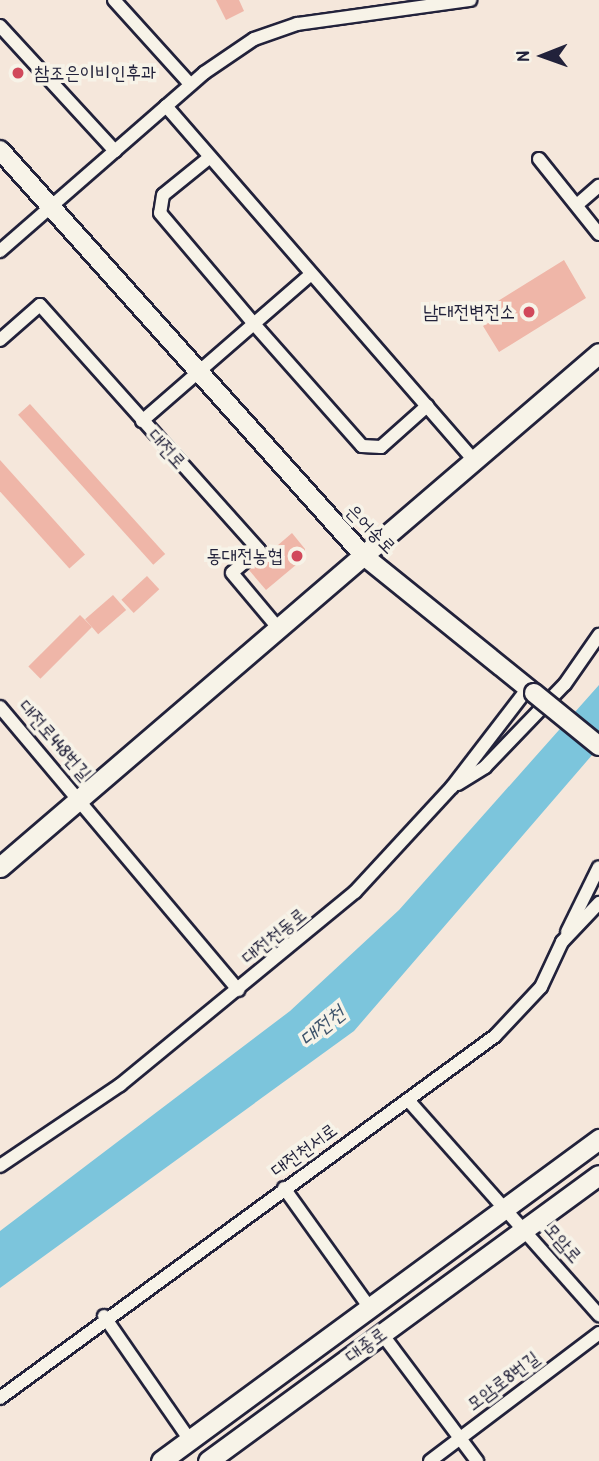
<!DOCTYPE html>
<html>
<head>
<meta charset="utf-8">
<style>
  body { margin:0 }
  #map { position:relative; width:599px; height:1461px; overflow:hidden; background:#f5e7db; font-family:"Patrick Hand","Poor Story",sans-serif }
  div>[style] { position:absolute }
  .water>* { inset:0; background:#7cc5dc }
  .building>* { inset:0; background:#efb6a8; transform-origin:0 0 }
  .roads { filter:drop-shadow(2px 0 #22223b) drop-shadow(-2px 0 #22223b) drop-shadow(0 2px #22223b) drop-shadow(0 -2px #22223b) }
  .minor>* { height:12px; margin:-6px; padding:0 6px; transform-origin:6px; border-radius:6px; background:#f7f3e8 }
  .secondary>* { height:18px; margin:-9px; padding:0 9px; transform-origin:9px; border-radius:9px; background:#f7f3e8 }
  .primary>* { height:19px; margin:-9.5px; padding:0 9.5px; transform-origin:9.5px; border-radius:9.5px; background:#f7f3e8 }
  .bridges { filter:drop-shadow(2px 0 #22223b) drop-shadow(-2px 0 #22223b) drop-shadow(0 2px #22223b) drop-shadow(0 -2px #22223b) }
  .secondary-bridge>* { height:18px; margin:-9px; padding:0 9px; transform-origin:9px; border-radius:9px; background:#f7f3e8 }
  .dots>* { width:19px; height:19px; translate:-50% -50%; box-sizing:border-box; border:4px solid #f7f3e8; border-radius:50% }
  span { translate:-50% -50%; white-space:nowrap; text-align:center; line-height:1.15; -webkit-text-stroke:7px #f7f3e8; paint-order:stroke }
  .poi-label { font-size:19px; color:#22223b }
  .left { translate:0 -50%; text-align:left }
  .right { translate:-100% -50%; text-align:right }
  .street-label { font-size:19px; color:#22223b }
  .water-label { font-size:21px; color:#3d536b; font-style:italic }
  .north { position:absolute; left:508px; top:21px; width:70px; height:70px; -webkit-text-stroke:5px #f7f3e8; paint-order:stroke; rotate:269deg; font-size:19px; font-weight:700; line-height:28px; text-align:center; color:#22223b }
  .north::after { content:''; display:block; margin:auto; width:24px; height:32px; background:#22223b; clip-path:polygon(50% 0,100% 100%,50% 72%,0 100%) }
</style>
</head>
<body>
<div id="map">
  <div class="water">
    <i style="clip-path:polygon(599px 685px,599px 747px,354px 1031px,0 1288px,0 1231px,290px 1011px,399px 910px)"></i>
  </div>
  <div class="building">
    <i style="clip-path:polygon(216px 0,239px 0,244px 11px,226px 20px)"></i>
    <i style="clip-path:polygon(564px 260px,586px 298px,499px 352px,483px 326px,497px 318px,490px 306px)"></i>
    <i style="left:30px;top:404px;width:202px;height:16px;rotate:48deg"></i>
    <i style="left:0;top:460px;width:127px;height:21px;rotate:48deg"></i>
    <i style="clip-path:polygon(292px 533px,305px 549px,303px 559px,266px 590px,249px 570px)"></i>
    <i style="left:147px;top:576px;width:18px;height:35px;rotate:47deg"></i>
    <i style="left:113px;top:595px;width:20px;height:37px;rotate:49deg"></i>
    <i style="left:80px;top:615px;width:17px;height:73px;rotate:45deg"></i>
  </div>
  <div class="roads">
    <div class="minor">
      <i style="left:114px;top:0;width:113px;rotate:47.9deg"></i>
      <i style="left:0;top:26px;width:170px;rotate:47.4deg"></i>
      <i style="left:166px;top:106px;width:471px;rotate:49deg"></i>
      <i style="left:210px;top:157px;width:60px;rotate:141deg"></i>
      <i style="left:163px;top:195px;width:18px;rotate:99deg"></i>
      <i style="left:160px;top:213px;width:145px;rotate:49.7deg"></i>
      <i style="left:254px;top:324px;width:163px;rotate:48.5deg"></i>
      <i style="left:362px;top:446px;width:19px;rotate:3deg"></i>
      <i style="left:381px;top:447px;width:62px;rotate:-41.7deg"></i>
      <i style="left:539px;top:159px;width:96px;rotate:51.3deg"></i>
      <i style="left:578px;top:204px;width:28px;rotate:-41deg"></i>
      <i style="left:0;top:251px;width:271px;rotate:-41.1deg"></i>
      <i style="left:204px;top:73px;width:60px;rotate:-34.2deg"></i>
      <i style="left:254px;top:39px;width:46px;rotate:-19.2deg"></i>
      <i style="left:297px;top:24px;width:175px;rotate:-7.9deg"></i>
      <i style="left:0;top:340px;width:53px;rotate:-41.2deg"></i>
      <i style="left:40px;top:305px;width:329px;rotate:48.2deg"></i>
      <i style="left:259px;top:550px;width:35px;rotate:140deg"></i>
      <i style="left:232px;top:573px;width:73px;rotate:50deg"></i>
      <i style="left:142px;top:421px;width:223px;rotate:-41deg"></i>
      <i style="left:0;top:707px;width:370px;rotate:49.9deg"></i>
      <i style="left:458px;top:784px;width:32px;rotate:-32deg"></i>
      <i style="left:485px;top:767px;width:115px;rotate:-46.1deg"></i>
      <i style="left:565px;top:684px;width:60px;rotate:-55.2deg"></i>
      <i style="left:567px;top:932px;width:72px;rotate:-63.8deg"></i>
      <i style="left:408px;top:1100px;width:288px;rotate:48.4deg"></i>
      <i style="left:0;top:1166px;width:145px;rotate:-34deg"></i>
      <i style="left:120px;top:1085px;width:304px;rotate:-39.4deg"></i>
      <i style="left:355px;top:892px;width:143px;rotate:-47.3deg"></i>
      <i style="left:452px;top:787px;width:125px;rotate:-52.5deg"></i>
      <i style="left:284px;top:1188px;width:148px;rotate:54.4deg"></i>
      <i style="left:104px;top:1316px;width:151px;rotate:55.3deg"></i>
      <i style="left:382px;top:1334px;width:159px;rotate:53.2deg"></i>
      <i style="left:0;top:1398px;width:613px;rotate:-36.18deg"></i>
      <i style="left:495px;top:1036px;width:67px;rotate:-46.8deg"></i>
      <i style="left:541px;top:987px;width:50px;rotate:-65deg"></i>
      <i style="left:562px;top:942px;width:54px;rotate:-46.5deg"></i>
      <i style="left:430px;top:1461px;width:212px;rotate:-37.1deg"></i>
    </div>
    <div class="secondary">
      <i style="left:0;top:150px;width:545px;rotate:48.12deg"></i>
      <i style="left:364px;top:556px;width:218px;rotate:38.9deg"></i>
    </div>
    <div class="primary">
      <i style="left:0;top:867px;width:789px;rotate:-40.63deg"></i>
      <i style="left:161px;top:1461px;width:544px;rotate:-36.32deg"></i>
      <i style="left:208px;top:1461px;width:484px;rotate:-36.2deg"></i>
    </div>
  </div>
  <div class="bridges">
    <div class="secondary-bridge">
      <i style="left:534px;top:693px;width:84px;rotate:39.2deg"></i>
    </div>
  </div>
  <div class="dots">
    <i style="left:18px;top:73px;background:#d1495b"></i>
    <i style="left:529px;top:312px;background:#d1495b"></i>
    <i style="left:297px;top:556px;background:#d1495b"></i>
  </div>
  <div class="poi-label">
    <span class="left" style="left:34px;top:73px">참조은이비인후과</span>
    <span class="right" style="left:515px;top:312px">남대전변전소</span>
    <span class="right" style="left:283px;top:556px">동대전농협</span>
  </div>
  <div class="street-label">
    <span style="left:167px;top:449px;rotate:48deg">대전로</span>
    <span style="left:371px;top:529px;rotate:45deg">은어송로</span>
    <span style="left:55px;top:740px;rotate:49deg">대전로448번길</span>
    <span style="left:274px;top:936px;rotate:-39deg">대전천동로</span>
    <span style="left:304px;top:1150px;rotate:-36deg">대전천서로</span>
    <span style="left:563px;top:1243px;rotate:49deg">모암로</span>
    <span style="left:366px;top:1345px;rotate:-36deg">대종로</span>
    <span style="left:503px;top:1381px;rotate:-37deg">모암로8번길</span>
  </div>
  <div class="water-label">
    <span style="left:322px;top:1026px;rotate:-39deg">대전천</span>
  </div>
  <div class="north">N</div>
</div>
</body>
</html>
